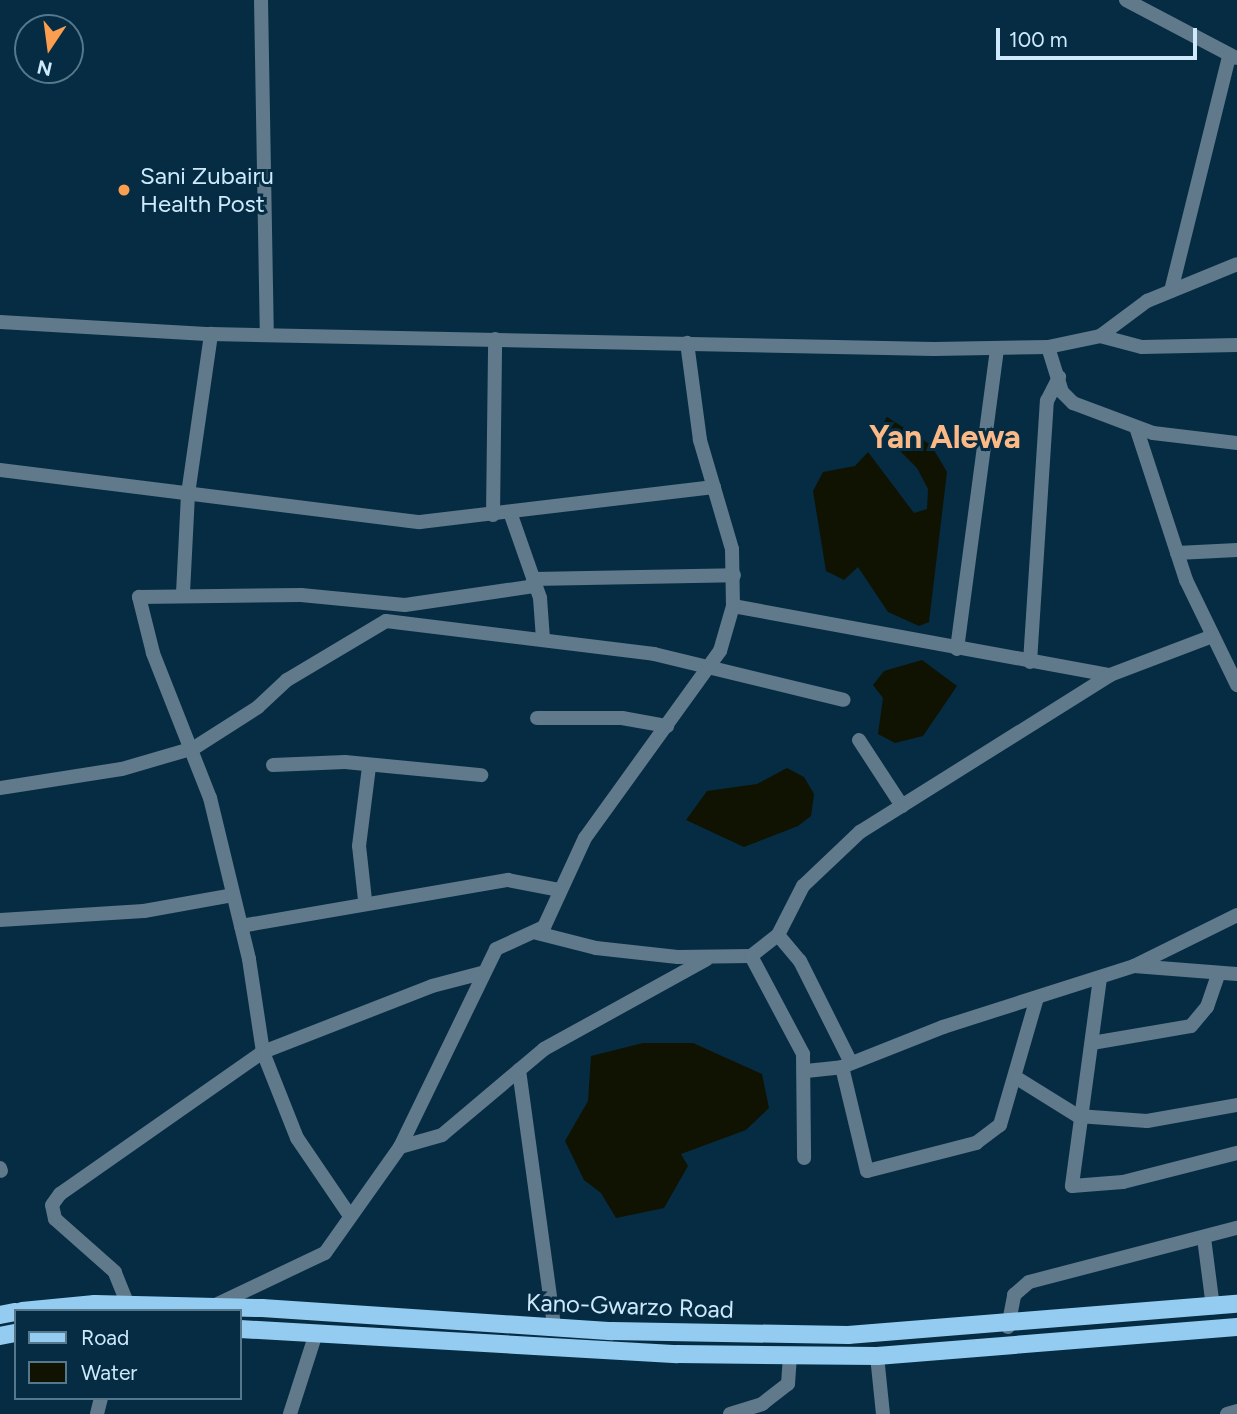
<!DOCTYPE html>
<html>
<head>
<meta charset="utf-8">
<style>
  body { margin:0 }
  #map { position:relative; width:1237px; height:1414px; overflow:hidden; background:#052c42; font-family:Figtree,sans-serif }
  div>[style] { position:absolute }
  .water>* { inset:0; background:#101302 }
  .street>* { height:14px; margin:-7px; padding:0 7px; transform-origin:7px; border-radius:7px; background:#60798b }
  .primary>* { height:18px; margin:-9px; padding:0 9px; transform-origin:9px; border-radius:9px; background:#94cbf0 }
  .dots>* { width:19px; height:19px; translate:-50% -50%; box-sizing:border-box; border:4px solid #052c42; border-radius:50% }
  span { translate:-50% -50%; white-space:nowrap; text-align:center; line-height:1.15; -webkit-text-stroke:6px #052c42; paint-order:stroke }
  .poi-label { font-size:24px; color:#cee9fc }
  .left { translate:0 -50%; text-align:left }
  .street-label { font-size:24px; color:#cee9fc }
  .district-label { font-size:32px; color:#fab986; font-weight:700 }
  .legend { position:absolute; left:14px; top:1309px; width:228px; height:91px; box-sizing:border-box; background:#052c42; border:2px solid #55788c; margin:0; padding:9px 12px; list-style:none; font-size:21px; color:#cee9fc }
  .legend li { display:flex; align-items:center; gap:14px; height:35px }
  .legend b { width:35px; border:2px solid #55788c }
  .north { position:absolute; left:14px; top:14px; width:70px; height:70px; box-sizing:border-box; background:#052c42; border:2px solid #55788c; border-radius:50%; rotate:193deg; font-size:19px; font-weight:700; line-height:28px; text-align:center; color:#cee9fc }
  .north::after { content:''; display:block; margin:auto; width:24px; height:32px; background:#fb9e50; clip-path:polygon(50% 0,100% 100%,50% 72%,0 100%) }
  .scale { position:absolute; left:996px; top:28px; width:201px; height:32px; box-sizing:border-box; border:4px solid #cee9fc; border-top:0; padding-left:9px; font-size:21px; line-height:24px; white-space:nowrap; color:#cee9fc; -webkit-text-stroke:5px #052c42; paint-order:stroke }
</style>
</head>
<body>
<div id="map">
  <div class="water">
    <i style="clip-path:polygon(887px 417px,931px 445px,947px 472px,929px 622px,919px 626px,888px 612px,858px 567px,844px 580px,826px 571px,813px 491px,823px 472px,855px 466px,868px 452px,914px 513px,927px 509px,928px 489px,917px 468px,879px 430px)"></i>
    <i style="clip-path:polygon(922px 660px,957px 686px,923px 736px,895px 743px,878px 734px,883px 698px,873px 685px,884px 671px)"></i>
    <i style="clip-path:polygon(787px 768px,804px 777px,814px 794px,811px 816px,798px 826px,744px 847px,686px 820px,707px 791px,757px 784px)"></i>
    <i style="clip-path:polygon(643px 1043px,693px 1043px,762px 1074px,769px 1108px,746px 1130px,681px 1154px,688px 1166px,664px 1208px,616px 1218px,601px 1193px,584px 1180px,565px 1141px,588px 1101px,591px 1056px)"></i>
  </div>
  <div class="street">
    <i style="left:261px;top:0;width:332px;rotate:89deg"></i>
    <i style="left:1126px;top:0;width:124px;rotate:27.8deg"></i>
    <i style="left:1171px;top:291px;width:242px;rotate:-76.1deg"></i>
    <i style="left:0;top:322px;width:211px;rotate:3.3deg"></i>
    <i style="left:211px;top:334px;width:723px;rotate:1.19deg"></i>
    <i style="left:934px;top:349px;width:114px;rotate:-1deg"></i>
    <i style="left:1048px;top:347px;width:53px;rotate:-11.9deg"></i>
    <i style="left:1100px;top:336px;width:43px;rotate:14.7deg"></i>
    <i style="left:1142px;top:347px;width:95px;rotate:-1.2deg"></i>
    <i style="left:1100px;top:336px;width:59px;rotate:-36.7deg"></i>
    <i style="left:1147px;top:301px;width:97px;rotate:-22.3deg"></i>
    <i style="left:1048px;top:347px;width:47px;rotate:72.7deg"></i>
    <i style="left:1062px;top:392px;width:16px;rotate:45deg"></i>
    <i style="left:1073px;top:403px;width:85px;rotate:20.6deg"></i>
    <i style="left:1153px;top:433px;width:85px;rotate:6.8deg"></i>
    <i style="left:1136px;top:427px;width:161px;rotate:71.9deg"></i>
    <i style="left:1186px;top:580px;width:117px;rotate:64.1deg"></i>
    <i style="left:0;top:470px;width:423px;rotate:7.1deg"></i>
    <i style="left:420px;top:522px;width:296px;rotate:-6.8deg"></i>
    <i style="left:493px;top:515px;width:176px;rotate:-89.3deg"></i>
    <i style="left:511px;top:515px;width:88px;rotate:70.7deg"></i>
    <i style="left:540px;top:598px;width:41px;rotate:85.8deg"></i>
    <i style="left:1177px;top:553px;width:60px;rotate:-2.9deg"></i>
    <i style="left:533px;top:579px;width:201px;rotate:-1.1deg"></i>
    <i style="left:183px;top:593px;width:99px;rotate:-87.1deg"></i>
    <i style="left:188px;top:494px;width:162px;rotate:-81.8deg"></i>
    <i style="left:733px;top:606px;width:383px;rotate:10.4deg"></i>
    <i style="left:957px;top:649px;width:303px;rotate:-82.4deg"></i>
    <i style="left:1030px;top:662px;width:262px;rotate:-86.3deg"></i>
    <i style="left:1047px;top:401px;width:27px;rotate:-63deg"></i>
    <i style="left:537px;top:718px;width:85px"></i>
    <i style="left:622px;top:718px;width:46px;rotate:10.1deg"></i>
    <i style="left:859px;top:740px;width:79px;rotate:56.9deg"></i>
    <i style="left:273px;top:765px;width:72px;rotate:-2.4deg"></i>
    <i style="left:345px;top:762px;width:137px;rotate:5.5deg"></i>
    <i style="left:0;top:788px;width:123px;rotate:-8.9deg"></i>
    <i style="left:122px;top:769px;width:75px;rotate:-16.3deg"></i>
    <i style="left:194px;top:748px;width:76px;rotate:-32.6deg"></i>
    <i style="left:258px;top:707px;width:40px;rotate:-43deg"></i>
    <i style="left:287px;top:680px;width:115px;rotate:-30.8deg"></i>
    <i style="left:386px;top:621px;width:270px;rotate:7deg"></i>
    <i style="left:654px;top:654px;width:195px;rotate:13.6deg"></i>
    <i style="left:365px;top:900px;width:54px;rotate:-96.3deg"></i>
    <i style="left:359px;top:846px;width:80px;rotate:-82.8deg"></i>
    <i style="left:0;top:920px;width:144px;rotate:-3.6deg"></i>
    <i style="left:144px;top:911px;width:90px;rotate:-10.2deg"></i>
    <i style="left:241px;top:926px;width:271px;rotate:-9.8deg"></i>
    <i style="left:508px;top:880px;width:53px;rotate:10.9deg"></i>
    <i style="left:537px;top:933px;width:61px;rotate:14.3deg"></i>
    <i style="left:596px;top:948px;width:82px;rotate:6.3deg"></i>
    <i style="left:678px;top:957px;width:73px;rotate:-0.8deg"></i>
    <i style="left:751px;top:956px;width:34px;rotate:-38deg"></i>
    <i style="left:778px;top:935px;width:55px;rotate:-63deg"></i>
    <i style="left:803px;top:886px;width:79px;rotate:-43.5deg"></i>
    <i style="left:860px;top:832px;width:295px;rotate:-32.1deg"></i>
    <i style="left:1110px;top:675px;width:107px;rotate:-20.8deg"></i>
    <i style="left:778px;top:935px;width:34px;rotate:50deg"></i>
    <i style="left:800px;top:961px;width:112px;rotate:63.4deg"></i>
    <i style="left:751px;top:956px;width:111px;rotate:62deg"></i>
    <i style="left:803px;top:1054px;width:104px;rotate:89.4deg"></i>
    <i style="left:1134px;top:966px;width:103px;rotate:4.4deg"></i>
    <i style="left:1100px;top:978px;width:210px;rotate:97.7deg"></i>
    <i style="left:1072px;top:1186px;width:51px;rotate:-4.5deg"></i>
    <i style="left:1123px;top:1182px;width:118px;rotate:-14.3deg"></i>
    <i style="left:1092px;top:1043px;width:100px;rotate:-9.7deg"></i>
    <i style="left:1191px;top:1026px;width:25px;rotate:-50deg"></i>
    <i style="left:1207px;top:1007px;width:34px;rotate:-71deg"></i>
    <i style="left:842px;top:1067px;width:107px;rotate:76.5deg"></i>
    <i style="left:867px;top:1171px;width:113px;rotate:-14.4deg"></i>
    <i style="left:976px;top:1143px;width:30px;rotate:-37deg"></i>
    <i style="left:1000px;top:1125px;width:132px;rotate:-73.8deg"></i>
    <i style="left:519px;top:1070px;width:259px;rotate:82.2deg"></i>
    <i style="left:806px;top:1071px;width:36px;rotate:-6deg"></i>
    <i style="left:842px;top:1067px;width:109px;rotate:-21.6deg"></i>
    <i style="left:943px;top:1027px;width:201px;rotate:-17.7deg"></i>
    <i style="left:1134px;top:966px;width:115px;rotate:-26.3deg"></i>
    <i style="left:1015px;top:1077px;width:74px;rotate:31.8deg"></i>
    <i style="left:1078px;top:1116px;width:69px;rotate:4.1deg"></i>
    <i style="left:1147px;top:1121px;width:91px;rotate:-10.1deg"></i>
    <i style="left:400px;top:1147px;width:44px;rotate:-15.9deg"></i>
    <i style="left:442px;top:1135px;width:133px;rotate:-40.1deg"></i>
    <i style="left:544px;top:1049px;width:186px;rotate:-28.9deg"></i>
    <i style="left:0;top:1168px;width:3px;rotate:72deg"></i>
    <i style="left:348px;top:1213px;width:91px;rotate:-124.2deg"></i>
    <i style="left:297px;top:1138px;width:92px;rotate:-111.6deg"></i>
    <i style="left:263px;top:1052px;width:94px;rotate:-98.6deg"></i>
    <i style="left:249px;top:959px;width:166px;rotate:-103.6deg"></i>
    <i style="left:210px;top:798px;width:156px;rotate:-111.5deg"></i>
    <i style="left:153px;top:653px;width:58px;rotate:-104deg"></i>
    <i style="left:139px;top:597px;width:162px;rotate:-0.7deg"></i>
    <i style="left:301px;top:595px;width:104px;rotate:5.5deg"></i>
    <i style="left:405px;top:605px;width:132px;rotate:-8.3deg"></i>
    <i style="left:1204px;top:1238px;width:70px;rotate:82.6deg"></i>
    <i style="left:128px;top:1305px;width:35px;rotate:-112deg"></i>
    <i style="left:115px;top:1272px;width:80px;rotate:-138.5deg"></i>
    <i style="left:55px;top:1219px;width:14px;rotate:-102deg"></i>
    <i style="left:52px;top:1205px;width:14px;rotate:-54deg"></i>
    <i style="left:60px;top:1194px;width:248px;rotate:-35deg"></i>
    <i style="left:263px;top:1052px;width:181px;rotate:-21.3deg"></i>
    <i style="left:432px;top:986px;width:52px;rotate:-14.6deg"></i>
    <i style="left:209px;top:1308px;width:128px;rotate:-25.4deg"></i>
    <i style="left:325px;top:1253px;width:130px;rotate:-54.7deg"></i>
    <i style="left:400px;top:1147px;width:220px;rotate:-64.1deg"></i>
    <i style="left:496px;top:949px;width:53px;rotate:-24.6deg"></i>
    <i style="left:544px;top:927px;width:98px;rotate:-65.3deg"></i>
    <i style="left:585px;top:838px;width:231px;rotate:-54.2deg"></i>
    <i style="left:720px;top:651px;width:47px;rotate:-73.9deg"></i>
    <i style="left:733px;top:606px;width:57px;rotate:-91deg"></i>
    <i style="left:732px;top:549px;width:114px;rotate:-106.4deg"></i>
    <i style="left:700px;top:440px;width:98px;rotate:-97.6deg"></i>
    <i style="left:1008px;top:1327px;width:33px;rotate:-79deg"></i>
    <i style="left:1014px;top:1295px;width:20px;rotate:-41deg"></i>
    <i style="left:1029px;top:1282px;width:215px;rotate:-14.6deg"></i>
    <i style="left:877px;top:1356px;width:58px;rotate:84.1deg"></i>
    <i style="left:97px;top:1414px;width:16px;rotate:-76deg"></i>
    <i style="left:290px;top:1414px;width:85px;rotate:-72.2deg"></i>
    <i style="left:730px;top:1414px;width:34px;rotate:-17deg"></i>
    <i style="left:762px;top:1404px;width:33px;rotate:-38deg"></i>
    <i style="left:788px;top:1384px;width:28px;rotate:-86deg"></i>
    <i style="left:1227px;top:1414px;width:10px;rotate:-17deg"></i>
  </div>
  <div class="primary">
    <i style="left:22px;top:1311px;width:73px;rotate:-5.5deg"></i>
    <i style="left:95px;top:1304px;width:167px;rotate:1.4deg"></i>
    <i style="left:262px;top:1308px;width:351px;rotate:3.8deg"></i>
    <i style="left:612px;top:1331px;width:236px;rotate:1deg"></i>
    <i style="left:848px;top:1335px;width:390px;rotate:-4.6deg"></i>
    <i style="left:0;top:1315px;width:16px;rotate:-11deg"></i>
    <i style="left:240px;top:1329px;width:438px;rotate:3.3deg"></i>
    <i style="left:677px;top:1354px;width:200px;rotate:0.6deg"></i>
    <i style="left:877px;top:1356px;width:361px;rotate:-4.6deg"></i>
    <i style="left:0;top:1336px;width:16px;rotate:-11deg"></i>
  </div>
  <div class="dots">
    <i style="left:124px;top:190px;background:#fb9e50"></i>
  </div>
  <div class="poi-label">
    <span class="left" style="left:140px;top:190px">Sani Zubairu<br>Health Post</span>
  </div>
  <div class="street-label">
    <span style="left:630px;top:1306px;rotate:2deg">Kano-Gwarzo Road</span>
  </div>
  <div class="district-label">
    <span style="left:945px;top:437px">Yan Alewa</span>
  </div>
  <ul class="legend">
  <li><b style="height:9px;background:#94cbf0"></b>Road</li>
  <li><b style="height:19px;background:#101302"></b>Water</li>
  </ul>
  <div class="north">N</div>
  <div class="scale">100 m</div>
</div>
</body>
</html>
